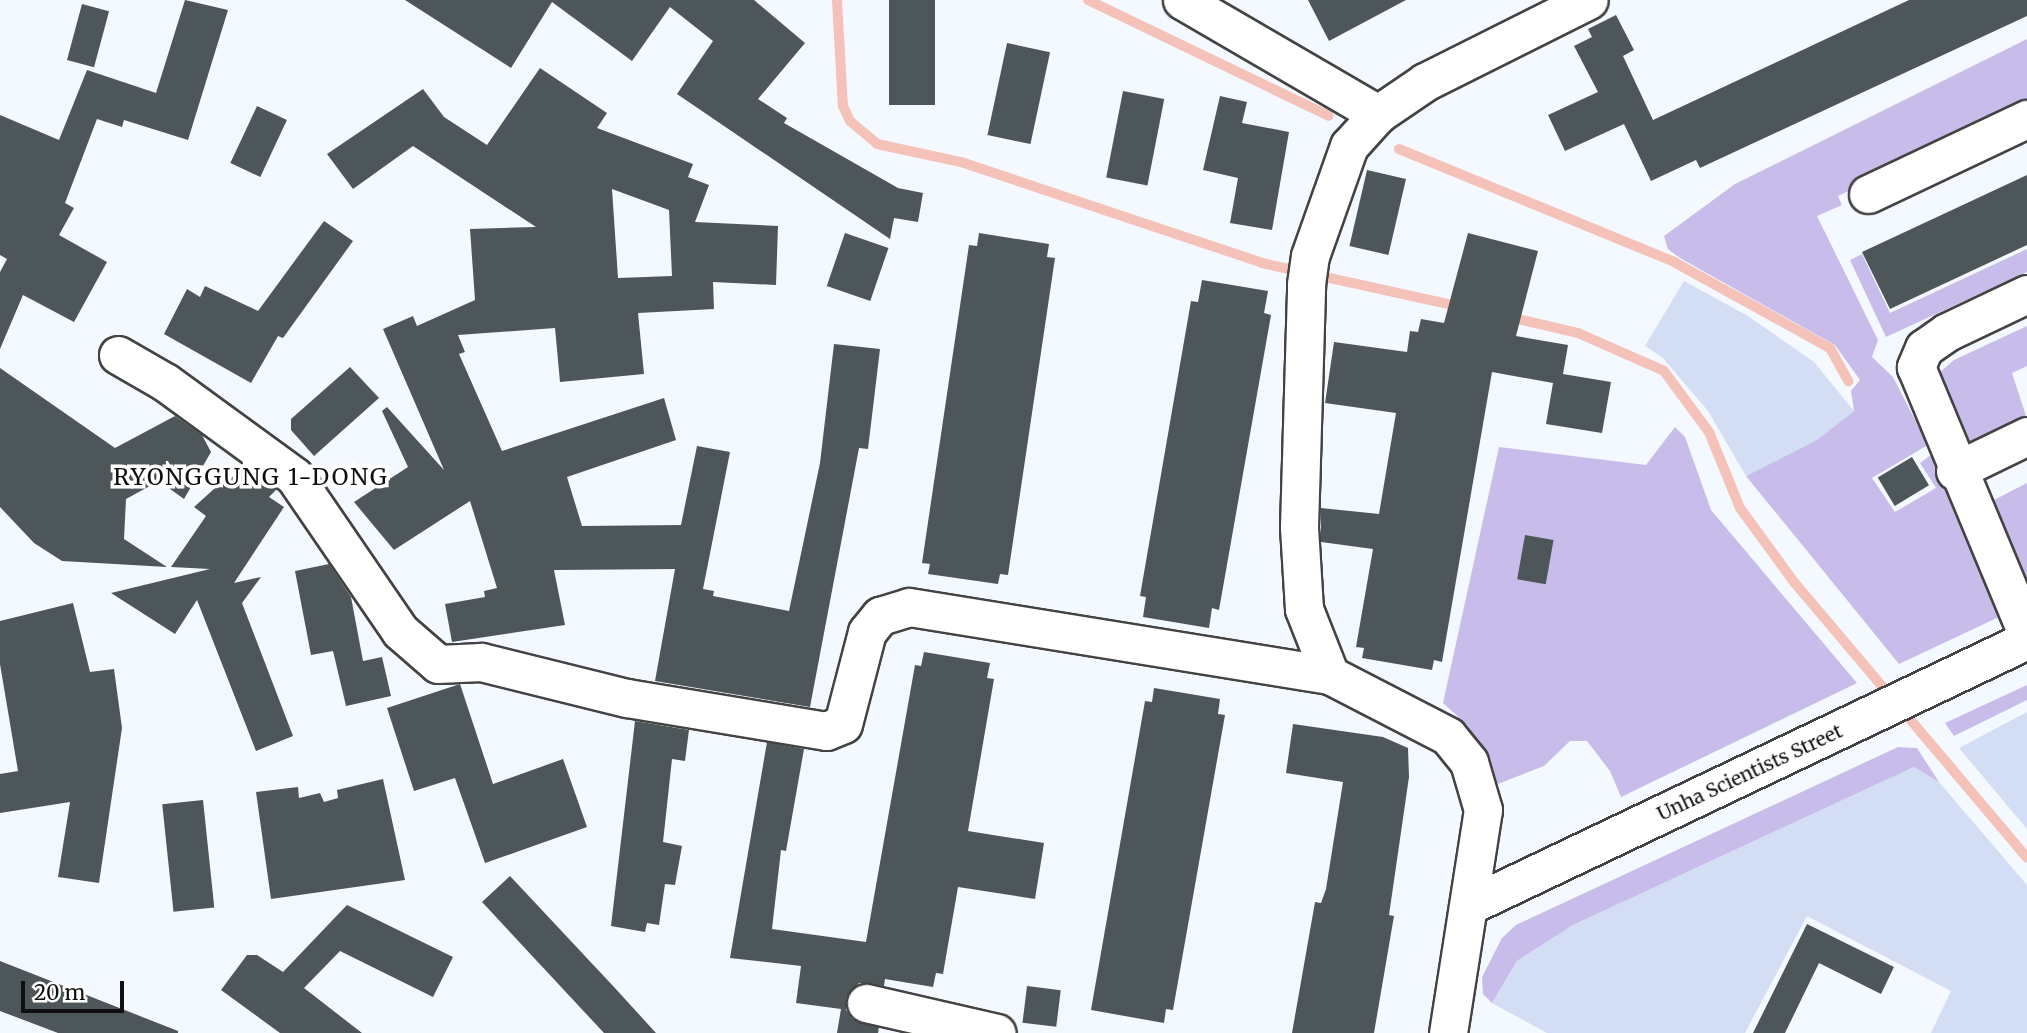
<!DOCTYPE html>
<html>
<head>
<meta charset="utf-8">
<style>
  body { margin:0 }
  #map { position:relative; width:2027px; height:1033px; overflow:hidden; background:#f4f8ff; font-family:Merriweather,serif }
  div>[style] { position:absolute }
  .farmland>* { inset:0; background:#d3def5 }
  .green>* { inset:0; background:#c8bdea }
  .stream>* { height:10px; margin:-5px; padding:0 5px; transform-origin:5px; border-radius:5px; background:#f5c2b9 }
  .building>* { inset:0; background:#4d5759; transform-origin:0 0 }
  .roads { filter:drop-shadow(2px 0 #434343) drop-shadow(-2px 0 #434343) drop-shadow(0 2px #434343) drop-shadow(0 -2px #434343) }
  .street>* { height:37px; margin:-18.5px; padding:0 18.5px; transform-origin:18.5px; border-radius:18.5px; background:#fff }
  span { translate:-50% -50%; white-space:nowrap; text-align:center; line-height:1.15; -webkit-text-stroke:7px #fff; paint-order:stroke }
  .street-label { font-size:19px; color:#101010 }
  .quarter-label { font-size:23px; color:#101010; letter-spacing:2px }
  .scale { position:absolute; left:21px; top:981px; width:103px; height:32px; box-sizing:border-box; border:4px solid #101010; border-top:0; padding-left:9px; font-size:21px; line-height:24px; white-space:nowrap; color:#101010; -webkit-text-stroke:5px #fff; paint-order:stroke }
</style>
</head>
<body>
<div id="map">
  <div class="farmland">
    <i style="clip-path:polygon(1684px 281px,1748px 316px,1814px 362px,1854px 411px,1817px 440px,1746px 476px,1708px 411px,1662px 357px,1645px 346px)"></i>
    <i style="clip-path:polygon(2027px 712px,2027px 829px,1959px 748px)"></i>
    <i style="clip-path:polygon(1914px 767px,1939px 782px,2027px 885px,2027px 1033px,1931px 1033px,1951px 991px,1807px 916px,1745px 1033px,1547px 1033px,1492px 1003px,1517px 961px,1573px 925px)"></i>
  </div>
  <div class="green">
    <i style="clip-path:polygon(2027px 39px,2027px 108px,1838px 196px,1842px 205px,1817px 216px,1878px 340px,1872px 357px,1893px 377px,1928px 445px,1872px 478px,1895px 512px,1936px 488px,1920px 463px,1935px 452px,2001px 607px,1999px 617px,1899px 664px,1746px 476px,1817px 440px,1854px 411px,1851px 391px,1860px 380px,1835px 345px,1680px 258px,1668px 249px,1664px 236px,1735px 184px)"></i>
    <i style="clip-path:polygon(2027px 249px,2027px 272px,1886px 337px,1850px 260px,1862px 254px,1890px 313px)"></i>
    <i style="clip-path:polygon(2027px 326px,2027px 366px,2012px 373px,2027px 419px,1972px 444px,1964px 439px,1939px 373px,1954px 360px)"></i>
    <i style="clip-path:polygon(1675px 427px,1685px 437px,1711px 510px,1857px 683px,1621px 797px,1610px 771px,1587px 741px,1570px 741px,1544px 766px,1498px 784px,1467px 725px,1443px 703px,1499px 447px,1646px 465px)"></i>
    <i style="clip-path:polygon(2027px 483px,2027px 582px,1992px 501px)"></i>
    <i style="clip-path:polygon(2027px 685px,2027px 700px,1954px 736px,1945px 723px)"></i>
    <i style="clip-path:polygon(1898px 747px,1917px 748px,1939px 782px,1914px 767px,1573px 925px,1517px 961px,1492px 1003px,1483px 994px,1482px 977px,1502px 938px,1516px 925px)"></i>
  </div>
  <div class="stream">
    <i style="left:837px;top:0;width:106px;rotate:86.8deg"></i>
    <i style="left:843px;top:106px;width:17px;rotate:65deg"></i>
    <i style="left:850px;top:121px;width:35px;rotate:40deg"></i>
    <i style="left:877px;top:144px;width:86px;rotate:12.1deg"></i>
    <i style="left:961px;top:162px;width:317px;rotate:18.5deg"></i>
    <i style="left:1262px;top:263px;width:205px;rotate:12.4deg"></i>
    <i style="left:1088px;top:0;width:267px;rotate:25.7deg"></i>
    <i style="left:1399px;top:149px;width:297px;rotate:22.3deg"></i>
    <i style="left:1674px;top:262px;width:178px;rotate:28.9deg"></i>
    <i style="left:1830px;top:348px;width:38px;rotate:61deg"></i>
    <i style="left:1509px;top:317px;width:71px;rotate:13.1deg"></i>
    <i style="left:1578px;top:333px;width:94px;rotate:23.8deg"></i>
    <i style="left:1664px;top:371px;width:76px;rotate:53.6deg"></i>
    <i style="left:1709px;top:432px;width:82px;rotate:67.8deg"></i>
    <i style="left:1740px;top:508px;width:92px;rotate:53.9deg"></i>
    <i style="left:1794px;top:582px;width:361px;rotate:49.8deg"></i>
  </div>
  <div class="building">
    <i style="clip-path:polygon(185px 0,228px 10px,188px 140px,124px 120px,122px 127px,97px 119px,65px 203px,74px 208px,59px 235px,107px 262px,74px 322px,23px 295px,0 349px,0 272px,7px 259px,0 255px,0 115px,59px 140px,87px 70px,156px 93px)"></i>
    <i style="clip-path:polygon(405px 0,754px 0,805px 43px,758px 99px,787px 118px,784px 123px,898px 188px,923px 193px,918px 222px,894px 218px,890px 239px,677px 94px,713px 41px,670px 7px,632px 61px,552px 2px,511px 68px)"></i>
    <i style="left:889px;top:0;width:46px;height:105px"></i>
    <i style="clip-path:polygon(1308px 0,1406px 0,1329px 41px)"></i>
    <i style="clip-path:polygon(1909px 0,2027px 0,2027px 16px,1700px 168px,1696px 160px,1651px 181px,1624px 124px,1565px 151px,1548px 115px,1598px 92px,1574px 46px,1592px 37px,1588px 29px,1616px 15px,1634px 50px,1623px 56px,1653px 120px)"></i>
    <i style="left:82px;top:4px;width:28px;height:58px;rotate:15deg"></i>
    <i style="left:1007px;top:43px;width:44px;height:94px;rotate:12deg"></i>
    <i style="clip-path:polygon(evenodd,540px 68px,607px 113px,597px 128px,693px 164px,688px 177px,709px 185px,695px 222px,778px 226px,776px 285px,713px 282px,714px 309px,638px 313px,644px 374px,560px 382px,555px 328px,458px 335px,465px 352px,459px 354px,502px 451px,664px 398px,676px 440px,567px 477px,582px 526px,681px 525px,697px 446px,730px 452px,703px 589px,714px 591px,713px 596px,789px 611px,820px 463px,834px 344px,880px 349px,868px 449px,859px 448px,810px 707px,655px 681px,675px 569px,554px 570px,565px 625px,452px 642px,445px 604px,485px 597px,484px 591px,497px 588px,470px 501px,394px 550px,354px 502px,408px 467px,382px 411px,387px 407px,444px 470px,383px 329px,413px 316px,417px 326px,475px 300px,470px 229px,536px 227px,413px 146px,353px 189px,327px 154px,423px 89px,444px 117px,487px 145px,540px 68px,612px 189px,669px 210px,672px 276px,618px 278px,612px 189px)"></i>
    <i style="left:1123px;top:91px;width:42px;height:88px;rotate:11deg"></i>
    <i style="clip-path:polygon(1220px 96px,1247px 102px,1242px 123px,1289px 132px,1272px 230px,1230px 223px,1238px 178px,1203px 170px)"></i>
    <i style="left:257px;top:106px;width:33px;height:63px;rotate:25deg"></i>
    <i style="left:1367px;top:170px;width:40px;height:78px;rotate:13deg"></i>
    <i style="clip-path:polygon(2027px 175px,2027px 245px,1890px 309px,1862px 252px)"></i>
    <i style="clip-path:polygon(324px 221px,353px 241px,283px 338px,278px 336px,251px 383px,164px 334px,187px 289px,200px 297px,205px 286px,258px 311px)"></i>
    <i style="left:845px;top:233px;width:46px;height:56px;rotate:19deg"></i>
    <i style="clip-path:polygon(979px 233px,1049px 244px,1047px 257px,1055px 258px,1008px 575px,1000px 574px,998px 584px,928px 574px,930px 564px,922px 563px,969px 245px,977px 246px)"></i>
    <i style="clip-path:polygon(1468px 233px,1538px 251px,1516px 336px,1568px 345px,1563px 374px,1611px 382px,1602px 433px,1546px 424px,1553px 383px,1492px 372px,1442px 662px,1434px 660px,1432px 670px,1362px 658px,1364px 648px,1356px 647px,1373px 549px,1321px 542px,1321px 508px,1379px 514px,1396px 413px,1325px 403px,1334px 342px,1407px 352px,1410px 331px,1418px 332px,1421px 319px,1444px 323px)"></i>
    <i style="clip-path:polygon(1202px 280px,1268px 291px,1264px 313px,1271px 315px,1219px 610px,1212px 608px,1209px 628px,1143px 617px,1146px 597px,1140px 596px,1191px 301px,1198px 302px)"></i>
    <i style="clip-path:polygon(350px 367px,379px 398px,314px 456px,291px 430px,291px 419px)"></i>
    <i style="clip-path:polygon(0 368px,115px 448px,175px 416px,202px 435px,211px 452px,184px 499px,159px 481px,126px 499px,124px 539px,167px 567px,62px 561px,34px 543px,0 507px)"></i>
    <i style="left:1912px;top:457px;width:33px;height:40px;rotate:59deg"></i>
    <i style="clip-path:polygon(242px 464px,277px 489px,269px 497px,284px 507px,234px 583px,261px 577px,242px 603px,293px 736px,256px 751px,197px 600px,175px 634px,111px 593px,210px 569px,171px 567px,206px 516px,194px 507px,225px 479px,228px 483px)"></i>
    <i style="left:1525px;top:535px;width:29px;height:45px;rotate:10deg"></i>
    <i style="clip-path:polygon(329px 564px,351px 597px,363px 661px,382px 657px,391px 696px,346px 706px,333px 651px,311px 655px,295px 571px)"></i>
    <i style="clip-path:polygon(73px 603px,90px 672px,114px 669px,122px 728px,99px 883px,58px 877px,70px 802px,0 813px,0 774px,18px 771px,0 664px,0 621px)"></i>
    <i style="clip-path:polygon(924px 652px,990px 663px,987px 678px,994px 679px,968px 831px,1044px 843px,1035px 899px,958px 887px,943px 974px,936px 973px,933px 987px,885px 979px,884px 986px,859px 983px,846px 998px,846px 1010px,852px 1019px,879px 1027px,878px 1033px,837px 1033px,841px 1009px,796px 1003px,801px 966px,730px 958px,767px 742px,804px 749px,786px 851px,781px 850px,772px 929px,866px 942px,915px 665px,921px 666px)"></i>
    <i style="clip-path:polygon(460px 684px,493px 784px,563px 759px,587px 827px,485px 863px,455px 778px,414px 791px,387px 708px)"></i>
    <i style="clip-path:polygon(1154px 688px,1220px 699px,1218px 714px,1225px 715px,1173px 1010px,1166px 1009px,1164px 1023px,1091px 1010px,1145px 701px,1152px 702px)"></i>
    <i style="clip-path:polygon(635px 721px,689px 730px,685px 761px,672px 759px,663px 842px,682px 846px,675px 885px,665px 884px,659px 925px,647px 923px,645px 932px,611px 926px)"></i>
    <i style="clip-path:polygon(1293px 724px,1383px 737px,1408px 748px,1409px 777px,1389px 915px,1394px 916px,1374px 1033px,1292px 1033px,1315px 902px,1321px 903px,1326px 889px,1343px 782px,1286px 773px)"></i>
    <i style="clip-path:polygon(383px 779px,405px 880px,271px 899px,256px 792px,298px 787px,299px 798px,320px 793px,324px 802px,338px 798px,337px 790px)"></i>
    <i style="left:203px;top:800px;width:108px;height:41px;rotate:84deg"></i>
    <i style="clip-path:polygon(510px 876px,614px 987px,656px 1033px,604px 1033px,482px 902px)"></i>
    <i style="clip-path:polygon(347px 905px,453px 957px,433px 997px,340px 951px,304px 988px,362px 1033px,280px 1033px,221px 990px,247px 955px,257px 955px,283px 972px)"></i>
    <i style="clip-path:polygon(1807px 924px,1894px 967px,1881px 994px,1819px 963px,1785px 1033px,1753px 1033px)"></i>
    <i style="clip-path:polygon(0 961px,178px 1031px,178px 1033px,58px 1033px,0 1011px)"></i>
    <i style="left:1027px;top:986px;width:34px;height:37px;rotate:7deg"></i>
  </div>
  <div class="roads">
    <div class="street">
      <i style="left:1182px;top:0;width:227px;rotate:30.2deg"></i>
      <i style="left:1868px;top:194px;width:176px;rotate:-25.3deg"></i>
      <i style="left:2027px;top:294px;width:89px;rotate:154.6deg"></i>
      <i style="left:1947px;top:332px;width:28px;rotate:145deg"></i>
      <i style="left:1924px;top:348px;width:21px;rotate:113deg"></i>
      <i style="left:1916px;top:367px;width:289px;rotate:67.4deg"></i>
      <i style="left:118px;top:355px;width:54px;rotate:29.9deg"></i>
      <i style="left:165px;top:382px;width:160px;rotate:36.1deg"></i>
      <i style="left:294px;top:476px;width:188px;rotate:55.6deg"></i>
      <i style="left:400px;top:631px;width:50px;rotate:41deg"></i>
      <i style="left:438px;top:664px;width:43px;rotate:-2.7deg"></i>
      <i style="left:481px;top:662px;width:150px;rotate:13.9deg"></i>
      <i style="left:627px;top:698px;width:202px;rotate:9.4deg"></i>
      <i style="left:826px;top:731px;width:18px;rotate:-22deg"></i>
      <i style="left:843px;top:724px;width:95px;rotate:-75.4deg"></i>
      <i style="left:867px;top:632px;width:21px;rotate:-51deg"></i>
      <i style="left:880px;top:616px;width:30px;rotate:-17deg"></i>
      <i style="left:909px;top:607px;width:426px;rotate:9.2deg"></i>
      <i style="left:1955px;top:471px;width:80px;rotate:-25.9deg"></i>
      <i style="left:1472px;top:904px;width:615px;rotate:-25.44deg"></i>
      <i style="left:866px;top:1003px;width:134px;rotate:12.9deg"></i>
      <i style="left:1448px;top:1033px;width:226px;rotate:-81.1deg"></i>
      <i style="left:1483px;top:810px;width:50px;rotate:-106.3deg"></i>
      <i style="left:1469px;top:762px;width:33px;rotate:-129deg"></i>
      <i style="left:1448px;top:736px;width:133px;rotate:-152.7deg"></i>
      <i style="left:1330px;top:675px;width:71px;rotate:-111.5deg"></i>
      <i style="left:1304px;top:609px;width:82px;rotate:-93.5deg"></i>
      <i style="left:1299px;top:527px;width:243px;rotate:-88.3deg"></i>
      <i style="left:1306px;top:284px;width:28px;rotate:-82deg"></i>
      <i style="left:1310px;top:256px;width:117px;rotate:-70.5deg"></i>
      <i style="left:1349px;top:146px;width:43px;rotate:-47.8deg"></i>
      <i style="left:1378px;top:114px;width:57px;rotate:-34.2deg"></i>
      <i style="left:1425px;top:82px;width:183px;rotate:-26.6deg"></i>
    </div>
  </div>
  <div class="street-label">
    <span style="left:1750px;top:773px;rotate:-25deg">Unha Scientists Street</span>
  </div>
  <div class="quarter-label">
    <span style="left:251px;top:477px">RYONGGUNG 1-DONG</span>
  </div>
  <div class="scale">20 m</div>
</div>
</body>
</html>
